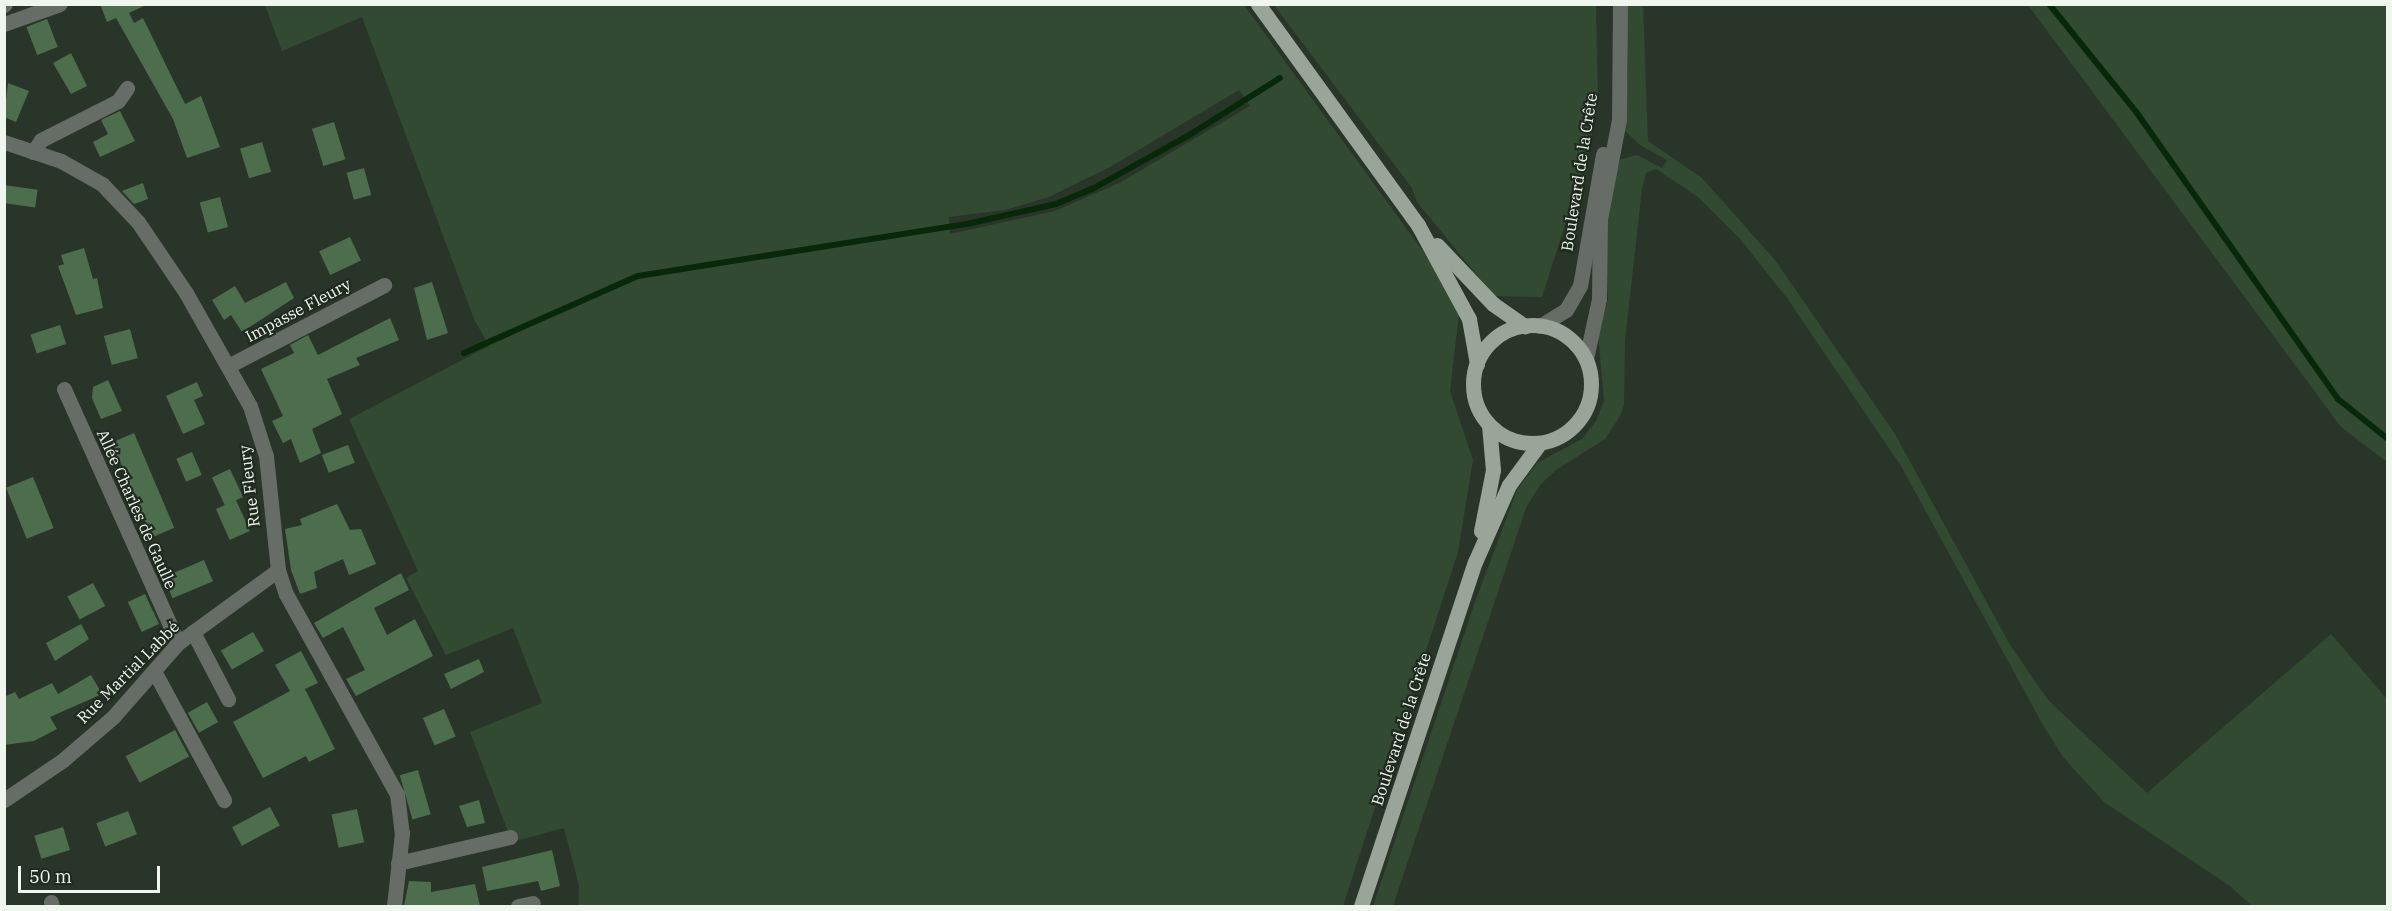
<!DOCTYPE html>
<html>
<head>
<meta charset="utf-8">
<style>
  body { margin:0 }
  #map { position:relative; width:2392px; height:911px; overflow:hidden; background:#2a3529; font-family:"IBM Plex Serif",serif }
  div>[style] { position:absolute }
  .green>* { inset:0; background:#314a31 }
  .stream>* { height:6px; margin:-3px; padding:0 3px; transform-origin:3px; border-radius:3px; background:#072809 }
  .building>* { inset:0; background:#4c6e4c; transform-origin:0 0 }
  .minor>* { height:15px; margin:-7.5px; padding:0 7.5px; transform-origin:7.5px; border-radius:7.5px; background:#666c66 }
  .major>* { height:15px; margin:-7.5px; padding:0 7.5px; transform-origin:7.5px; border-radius:7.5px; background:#99a599 }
  .major>.ring { margin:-7.5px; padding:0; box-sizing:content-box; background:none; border:15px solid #99a599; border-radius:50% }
  span { translate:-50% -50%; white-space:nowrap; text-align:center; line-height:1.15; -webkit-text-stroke:4.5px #202b20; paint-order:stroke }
  .street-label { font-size:16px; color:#eff6ee }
  .frame { position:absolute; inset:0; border:6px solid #eff6ee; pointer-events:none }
  .scale { position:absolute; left:18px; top:866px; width:142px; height:27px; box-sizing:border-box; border:3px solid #eff6ee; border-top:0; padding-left:8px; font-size:18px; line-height:21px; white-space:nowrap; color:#eff6ee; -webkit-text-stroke:4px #202b20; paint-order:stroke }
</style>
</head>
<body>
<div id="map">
  <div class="green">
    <i style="clip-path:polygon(evenodd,265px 5px,1244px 5px,1435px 268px,1459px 314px,1450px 391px,1473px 460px,1458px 552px,1343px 906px,579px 906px,579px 886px,564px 828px,512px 842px,470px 732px,542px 703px,513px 628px,446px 655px,406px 578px,418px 571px,349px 419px,489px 346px,474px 319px,362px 17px,282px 51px,265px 5px,1239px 90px,1250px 106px,1121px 182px,1055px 211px,950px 234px,949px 217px,1005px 210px,1049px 197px,1112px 166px,1239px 90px)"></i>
    <i style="clip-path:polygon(1274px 5px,1596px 5px,1598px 99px,1590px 146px,1542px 297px,1494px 296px,1417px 202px,1412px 188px)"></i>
    <i style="clip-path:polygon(1626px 5px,1643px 5px,1648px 141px,1702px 178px,1775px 260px,1895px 434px,2009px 643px,2036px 683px,2049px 701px,2147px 793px,2331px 634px,2387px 699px,2387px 906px,2252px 906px,2230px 886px,2104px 802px,2063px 757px,2043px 725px,1901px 466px,1787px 298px,1740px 239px,1698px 197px,1656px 169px,1646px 173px,1642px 189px,1625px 340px,1624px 405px,1620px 416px,1605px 439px,1556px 470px,1540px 485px,1526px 508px,1393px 906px,1373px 906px,1474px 605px,1517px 490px,1537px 463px,1582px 439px,1596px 421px,1604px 401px,1598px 334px,1608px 300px,1605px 223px,1619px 160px,1637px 155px,1662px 168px,1667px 160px,1640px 145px,1623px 129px,1628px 72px)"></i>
    <i style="clip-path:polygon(2028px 5px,2387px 5px,2387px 462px,2341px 427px)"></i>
  </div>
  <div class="stream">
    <i style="left:2049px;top:4px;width:140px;rotate:51.1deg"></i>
    <i style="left:2137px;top:113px;width:350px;rotate:54.9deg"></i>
    <i style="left:2338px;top:399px;width:64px;rotate:38.7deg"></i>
    <i style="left:464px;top:353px;width:190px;rotate:-23.9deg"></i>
    <i style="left:638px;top:276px;width:333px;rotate:-9deg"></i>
    <i style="left:967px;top:224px;width:91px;rotate:-12.7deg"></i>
    <i style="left:1056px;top:204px;width:41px;rotate:-22.8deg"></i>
    <i style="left:1094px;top:188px;width:111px;rotate:-29.1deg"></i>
    <i style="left:1191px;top:134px;width:105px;rotate:-32.2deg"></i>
  </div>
  <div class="building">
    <i style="clip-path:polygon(100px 4px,148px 4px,129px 13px,134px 23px,143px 18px,185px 104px,201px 96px,220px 147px,187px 158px,173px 119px,116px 18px,107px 22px)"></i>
    <i style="left:47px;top:19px;width:30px;height:22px;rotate:69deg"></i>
    <i style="clip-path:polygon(71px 53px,87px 86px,71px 94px,53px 63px)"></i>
    <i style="clip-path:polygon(8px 83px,29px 91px,16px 122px,4px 117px)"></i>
    <i style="clip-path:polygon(120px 111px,135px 141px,100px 157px,93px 142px,108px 134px,101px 120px)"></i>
    <i style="left:334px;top:122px;width:39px;height:23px;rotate:73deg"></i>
    <i style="left:262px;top:142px;width:31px;height:23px;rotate:73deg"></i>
    <i style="left:364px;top:168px;width:28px;height:18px;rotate:75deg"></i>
    <i style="clip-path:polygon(143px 183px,148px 199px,134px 204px,122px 191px)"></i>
    <i style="left:4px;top:185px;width:34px;height:18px;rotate:8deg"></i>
    <i style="left:220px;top:197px;width:31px;height:21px;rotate:75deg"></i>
    <i style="left:350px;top:237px;width:26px;height:34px;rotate:65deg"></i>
    <i style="clip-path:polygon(84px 248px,93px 279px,97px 278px,103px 308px,76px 315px,58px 266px,64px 264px,61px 255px)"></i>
    <i style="clip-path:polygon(286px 282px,294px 298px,242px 332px,231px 315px,224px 320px,212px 300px,235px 286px,245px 303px)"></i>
    <i style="clip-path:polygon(432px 282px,448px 333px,427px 340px,414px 288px)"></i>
    <i style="clip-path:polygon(390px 318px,399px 340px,356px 358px,360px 365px,327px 379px,342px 414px,312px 429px,321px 453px,300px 463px,291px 439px,283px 443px,272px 421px,283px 416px,261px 369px,294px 353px,290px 345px,308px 335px,318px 355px)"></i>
    <i style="left:60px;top:325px;width:20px;height:31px;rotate:72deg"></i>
    <i style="left:130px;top:329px;width:30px;height:27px;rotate:75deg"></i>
    <i style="clip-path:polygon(108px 380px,122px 411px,101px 419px,92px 398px,93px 387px)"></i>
    <i style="clip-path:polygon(197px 382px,203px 396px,194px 400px,205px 424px,183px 434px,166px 396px)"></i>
    <i style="left:134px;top:433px;width:103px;height:24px;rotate:67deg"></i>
    <i style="left:348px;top:445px;width:19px;height:28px;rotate:69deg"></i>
    <i style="left:192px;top:452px;width:25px;height:17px;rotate:67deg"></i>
    <i style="left:230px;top:469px;width:31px;height:20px;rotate:65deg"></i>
    <i style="left:33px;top:477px;width:55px;height:29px;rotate:68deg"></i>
    <i style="left:236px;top:500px;width:34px;height:22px;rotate:66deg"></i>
    <i style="clip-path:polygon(337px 504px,350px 530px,361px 529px,376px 564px,349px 575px,343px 559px,314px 572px,317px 588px,300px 594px,291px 570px,285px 529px,302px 525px,300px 519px)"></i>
    <i style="left:204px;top:560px;width:23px;height:44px;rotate:67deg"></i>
    <i style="clip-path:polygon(401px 573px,409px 590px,374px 608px,387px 635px,415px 619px,433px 656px,356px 696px,346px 679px,365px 670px,343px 627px,323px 638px,314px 623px)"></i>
    <i style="left:93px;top:583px;width:26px;height:29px;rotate:62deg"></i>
    <i style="left:145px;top:594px;width:33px;height:19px;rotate:65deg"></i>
    <i style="clip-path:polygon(81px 624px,89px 639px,55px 661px,46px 643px)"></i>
    <i style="left:253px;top:632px;width:22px;height:37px;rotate:60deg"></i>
    <i style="clip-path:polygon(301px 651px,318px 683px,305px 689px,335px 749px,309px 762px,306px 756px,263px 778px,233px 722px,290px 691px,275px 665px)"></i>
    <i style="clip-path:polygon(479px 659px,484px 672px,451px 689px,444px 674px)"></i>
    <i style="clip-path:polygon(91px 675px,102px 694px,50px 717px,57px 729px,34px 741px,4px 745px,4px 697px,15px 692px,19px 699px,52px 683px,58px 694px)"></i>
    <i style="left:207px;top:702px;width:23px;height:22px;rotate:61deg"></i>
    <i style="left:444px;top:709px;width:30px;height:23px;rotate:67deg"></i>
    <i style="left:175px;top:730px;width:30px;height:56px;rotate:62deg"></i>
    <i style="left:418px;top:770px;width:46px;height:19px;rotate:74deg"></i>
    <i style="clip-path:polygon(479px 800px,485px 823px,467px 827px,459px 806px)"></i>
    <i style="left:270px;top:807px;width:21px;height:43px;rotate:62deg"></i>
    <i style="left:357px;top:809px;width:34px;height:26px;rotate:78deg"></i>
    <i style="left:128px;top:811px;width:25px;height:34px;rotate:69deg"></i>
    <i style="left:63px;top:827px;width:24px;height:30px;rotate:73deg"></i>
    <i style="clip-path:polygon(552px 850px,560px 886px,541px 891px,538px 881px,487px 891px,482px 867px)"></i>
    <i style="clip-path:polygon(409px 881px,431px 882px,431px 892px,475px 884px,480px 906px,404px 906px)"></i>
  </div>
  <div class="minor">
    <i style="left:4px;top:5px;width:1px;rotate:-45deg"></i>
    <i style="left:4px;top:24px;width:59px;rotate:-19.7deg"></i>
    <i style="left:4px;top:142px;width:60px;rotate:18.4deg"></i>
    <i style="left:61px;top:161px;width:47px;rotate:29.3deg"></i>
    <i style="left:102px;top:184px;width:52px;rotate:46.5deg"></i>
    <i style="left:138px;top:222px;width:86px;rotate:55.9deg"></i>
    <i style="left:186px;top:293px;width:130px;rotate:60.5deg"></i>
    <i style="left:250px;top:406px;width:52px;rotate:72.3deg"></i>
    <i style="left:266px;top:456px;width:115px;rotate:84deg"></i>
    <i style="left:278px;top:570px;width:25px;rotate:72deg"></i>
    <i style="left:286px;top:594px;width:229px;rotate:61deg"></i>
    <i style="left:397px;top:794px;width:39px;rotate:83deg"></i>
    <i style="left:402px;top:833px;width:73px;rotate:96.3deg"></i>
    <i style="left:33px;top:152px;width:14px;rotate:-56deg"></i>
    <i style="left:41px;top:140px;width:86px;rotate:-26.9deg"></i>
    <i style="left:118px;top:101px;width:16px;rotate:-55deg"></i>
    <i style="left:1540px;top:326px;width:31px;rotate:-32deg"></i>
    <i style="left:1566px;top:310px;width:28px;rotate:-60deg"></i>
    <i style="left:1580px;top:286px;width:134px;rotate:-80.1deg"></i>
    <i style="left:1586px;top:359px;width:61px;rotate:-77.8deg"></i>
    <i style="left:1599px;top:299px;width:80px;rotate:-89.3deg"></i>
    <i style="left:1600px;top:219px;width:102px;rotate:-79.2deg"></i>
    <i style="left:1619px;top:119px;width:115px;rotate:-89.5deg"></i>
    <i style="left:228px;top:366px;width:176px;rotate:-27.4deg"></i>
    <i style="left:64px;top:389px;width:278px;rotate:65.8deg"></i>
    <i style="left:193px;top:632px;width:76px;rotate:62.4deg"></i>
    <i style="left:154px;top:671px;width:147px;rotate:61.5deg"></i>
    <i style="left:4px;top:800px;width:71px;rotate:-34.1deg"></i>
    <i style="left:63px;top:760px;width:66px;rotate:-40.7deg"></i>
    <i style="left:113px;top:717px;width:98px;rotate:-48.7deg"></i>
    <i style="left:178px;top:643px;width:124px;rotate:-36.1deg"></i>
    <i style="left:398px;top:863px;width:115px;rotate:-13.1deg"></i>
    <i style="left:51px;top:902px;width:4px;rotate:76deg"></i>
    <i style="left:518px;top:906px;width:15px;rotate:-11deg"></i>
  </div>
  <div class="major">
    <i style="left:1258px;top:4px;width:273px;rotate:54.1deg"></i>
    <i style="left:1418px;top:225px;width:107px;rotate:61.5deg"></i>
    <i style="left:1469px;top:319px;width:46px;rotate:79.9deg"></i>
    <i style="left:1437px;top:245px;width:81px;rotate:46.5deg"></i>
    <i style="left:1493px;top:304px;width:39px;rotate:35deg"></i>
    <i class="ring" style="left:1473px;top:325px;width:103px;height:103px"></i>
    <i style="left:1481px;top:531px;width:62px;rotate:-78.9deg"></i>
    <i style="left:1493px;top:470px;width:45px;rotate:-95.1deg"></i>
    <i style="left:1361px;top:906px;width:362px;rotate:-71.7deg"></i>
    <i style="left:1475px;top:562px;width:84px;rotate:-66.2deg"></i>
    <i style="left:1509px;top:485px;width:52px;rotate:-53.6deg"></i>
  </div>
  <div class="street-label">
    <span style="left:1579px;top:172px;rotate:-81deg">Boulevard de la Crête</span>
    <span style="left:298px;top:310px;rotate:-28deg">Impasse Fleury</span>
    <span style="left:249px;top:486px;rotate:-97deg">Rue Fleury</span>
    <span style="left:137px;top:509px;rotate:66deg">Allée Charles de Gaulle</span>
    <span style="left:128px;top:672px;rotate:-45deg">Rue Martial Labbé</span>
    <span style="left:1401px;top:729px;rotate:-72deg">Boulevard de la Crête</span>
  </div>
  <div class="frame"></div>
  <div class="scale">50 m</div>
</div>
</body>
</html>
